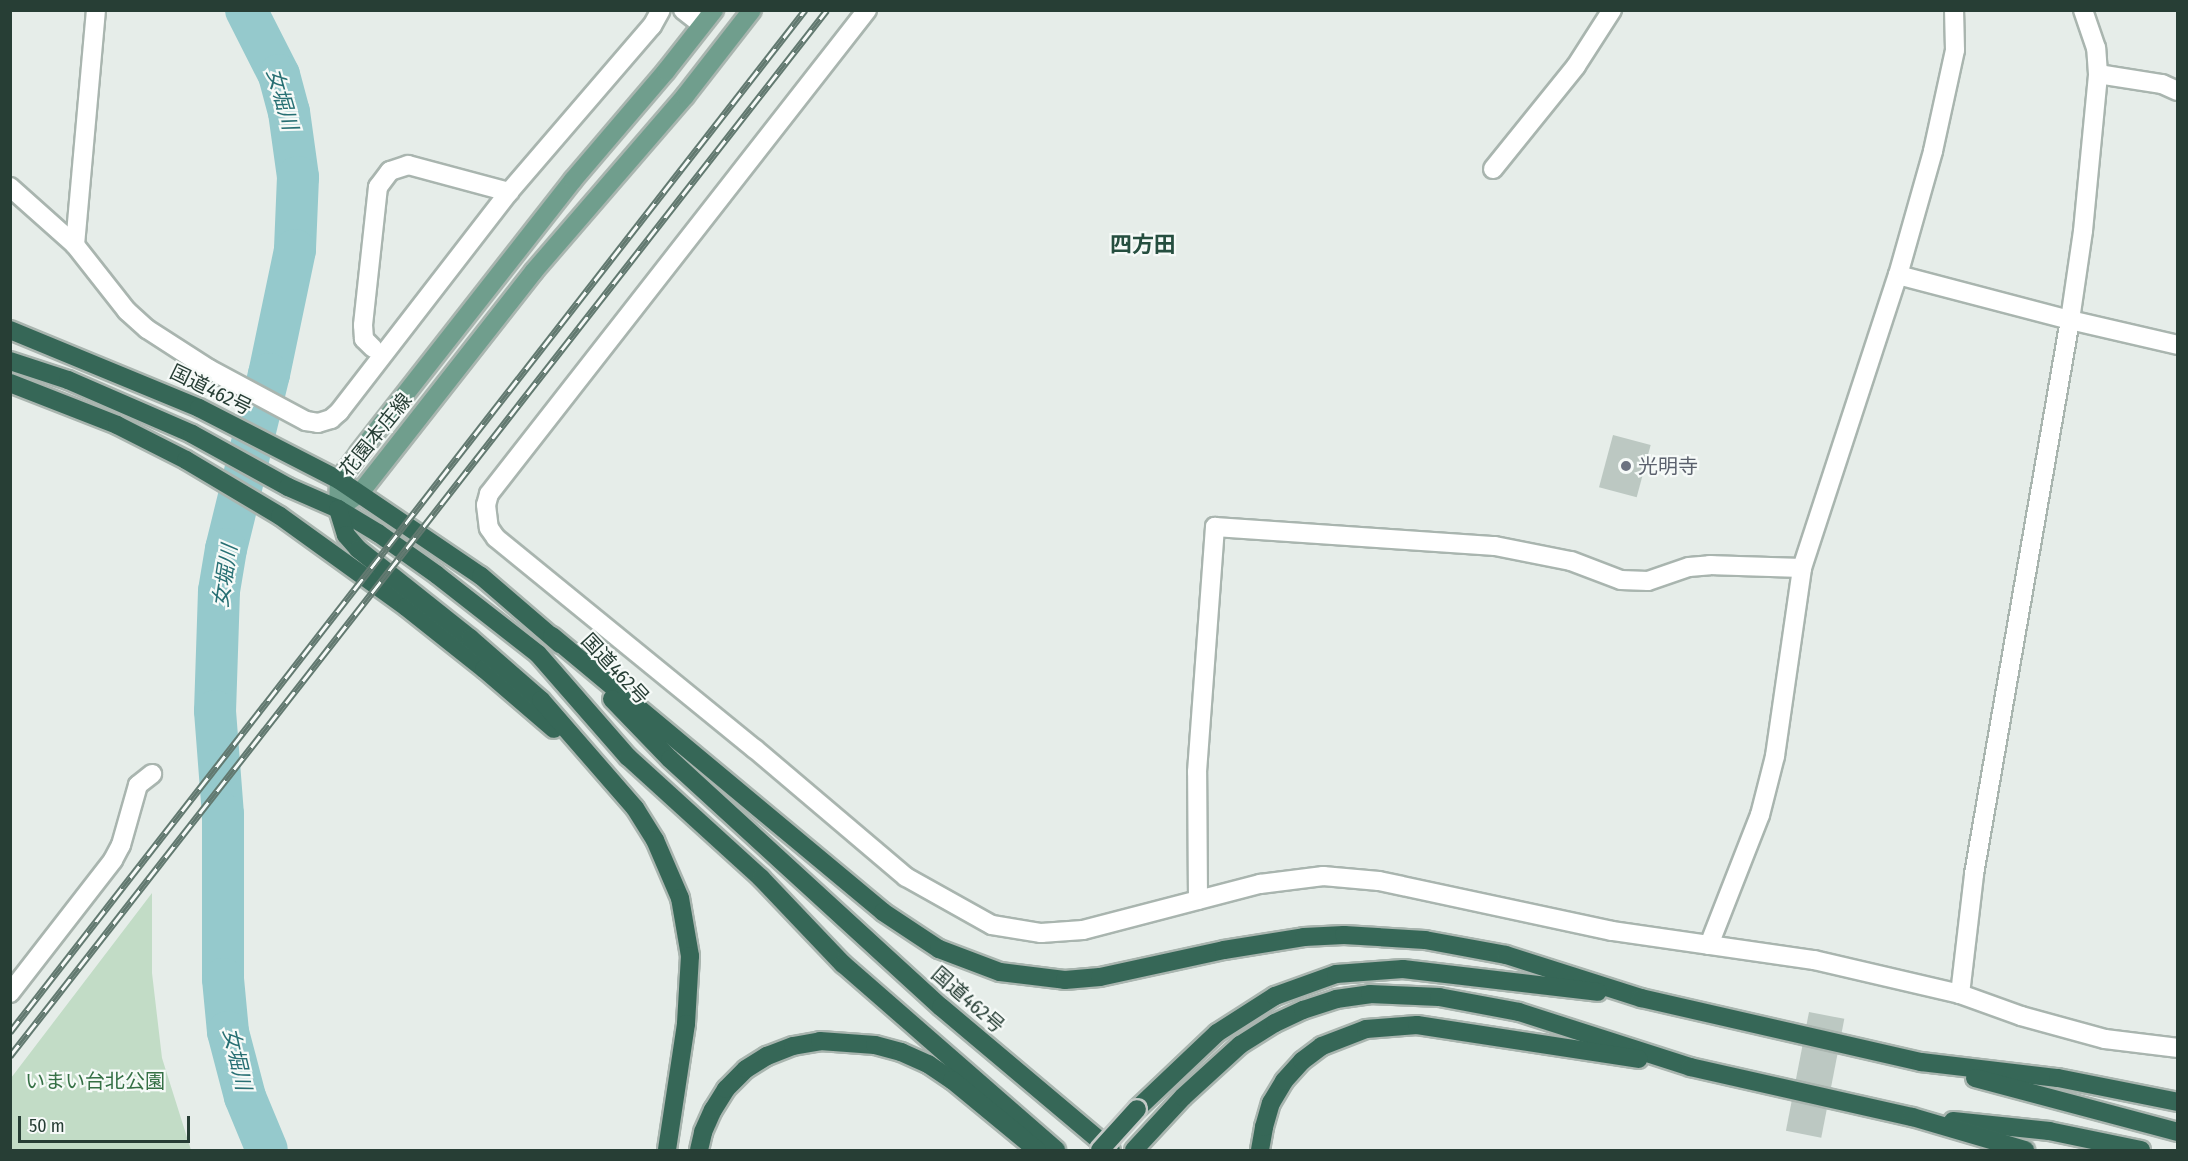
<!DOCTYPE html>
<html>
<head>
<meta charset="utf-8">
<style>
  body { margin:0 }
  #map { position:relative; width:2188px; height:1161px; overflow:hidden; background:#e6ede9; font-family:"Fira Sans Condensed","Noto Sans JP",sans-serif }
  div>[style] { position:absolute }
  .green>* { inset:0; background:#c2dcc6 }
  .river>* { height:42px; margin:-21px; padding:0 21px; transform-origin:21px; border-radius:21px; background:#95c9cc }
  .building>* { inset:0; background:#bcc8c2; transform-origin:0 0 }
  .roads { filter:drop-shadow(2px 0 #a9b5af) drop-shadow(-2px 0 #a9b5af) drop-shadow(0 2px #a9b5af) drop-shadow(0 -2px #a9b5af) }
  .street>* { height:18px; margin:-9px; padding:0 9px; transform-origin:9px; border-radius:9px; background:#fff }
  .primary>* { height:18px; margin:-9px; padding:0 9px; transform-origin:9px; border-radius:9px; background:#709e8d }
  .highway>* { height:18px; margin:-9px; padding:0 9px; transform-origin:9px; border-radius:9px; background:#366757 }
  .rail>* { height:7px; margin-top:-3.5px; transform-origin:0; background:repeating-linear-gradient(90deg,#f6faf8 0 14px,#627970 0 28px); box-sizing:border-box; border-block:2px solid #627970 }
  .bridges { filter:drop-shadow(2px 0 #c3c9c6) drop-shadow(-2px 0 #c3c9c6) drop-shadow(0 2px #c3c9c6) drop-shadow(0 -2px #c3c9c6) }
  .highway-bridge>* { height:18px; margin:-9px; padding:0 9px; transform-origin:9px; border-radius:9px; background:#366757 }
  .dots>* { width:16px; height:16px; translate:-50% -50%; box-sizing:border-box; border:3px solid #f6faf8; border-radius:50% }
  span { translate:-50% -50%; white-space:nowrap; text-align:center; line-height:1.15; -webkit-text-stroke:4.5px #f6faf8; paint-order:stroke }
  .street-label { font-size:20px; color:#273e35 }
  .worship-label { font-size:20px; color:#5b616d }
  .left { translate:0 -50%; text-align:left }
  .park-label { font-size:20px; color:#357045 }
  .water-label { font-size:21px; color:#276f73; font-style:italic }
  .quarter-label { font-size:22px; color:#254e3f; font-weight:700 }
  .frame { position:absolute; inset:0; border:12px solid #273e35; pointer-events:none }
  .scale { position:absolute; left:18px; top:1116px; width:172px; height:27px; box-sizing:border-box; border:3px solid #273e35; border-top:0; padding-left:8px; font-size:18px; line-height:21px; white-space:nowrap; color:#273e35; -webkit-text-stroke:4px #f6faf8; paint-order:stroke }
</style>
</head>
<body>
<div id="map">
  <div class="green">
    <i style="clip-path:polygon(152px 893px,152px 973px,162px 1058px,191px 1150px,11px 1150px,11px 1078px)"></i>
  </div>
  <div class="river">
    <i style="left:246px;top:10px;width:73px;rotate:63.1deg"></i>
    <i style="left:279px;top:75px;width:38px;rotate:75deg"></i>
    <i style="left:289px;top:112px;width:66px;rotate:82.1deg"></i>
    <i style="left:298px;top:177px;width:73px;rotate:92.4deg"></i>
    <i style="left:295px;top:250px;width:127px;rotate:101.8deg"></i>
    <i style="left:269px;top:374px;width:180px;rotate:103.8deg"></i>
    <i style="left:226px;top:549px;width:43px;rotate:99.5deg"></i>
    <i style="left:219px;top:591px;width:120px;rotate:91.9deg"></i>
    <i style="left:215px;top:711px;width:103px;rotate:85.6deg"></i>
    <i style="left:223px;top:814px;width:165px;rotate:90deg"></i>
    <i style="left:223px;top:979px;width:53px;rotate:84.6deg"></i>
    <i style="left:228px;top:1032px;width:67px;rotate:75.3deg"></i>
    <i style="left:245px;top:1097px;width:57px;rotate:67.5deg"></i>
  </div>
  <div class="building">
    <i style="left:1613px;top:435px;width:39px;height:54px;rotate:15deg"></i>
    <i style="left:1809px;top:1012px;width:36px;height:121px;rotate:11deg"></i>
  </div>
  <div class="roads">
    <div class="street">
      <i style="left:683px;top:10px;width:24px;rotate:38deg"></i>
      <i style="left:867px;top:10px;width:614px;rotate:127.99deg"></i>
      <i style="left:489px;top:494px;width:11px;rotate:105deg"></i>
      <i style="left:486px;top:505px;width:23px;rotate:83deg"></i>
      <i style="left:489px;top:528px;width:12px;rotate:55deg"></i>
      <i style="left:496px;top:538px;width:334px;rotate:39.2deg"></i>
      <i style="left:755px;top:749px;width:198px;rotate:40.3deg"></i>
      <i style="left:906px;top:877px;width:98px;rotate:29.2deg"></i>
      <i style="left:992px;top:925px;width:50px;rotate:9.3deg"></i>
      <i style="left:1041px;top:933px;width:42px;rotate:-4.1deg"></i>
      <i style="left:1083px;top:930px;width:183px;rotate:-14.6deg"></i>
      <i style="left:1260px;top:884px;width:64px;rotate:-7.2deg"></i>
      <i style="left:1323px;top:876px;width:56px;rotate:5.1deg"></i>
      <i style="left:1379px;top:881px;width:238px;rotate:12.1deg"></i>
      <i style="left:1612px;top:931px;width:204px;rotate:8.2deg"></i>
      <i style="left:1814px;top:960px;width:150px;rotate:13.1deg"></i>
      <i style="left:1960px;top:994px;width:65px;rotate:19.8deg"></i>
      <i style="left:2021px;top:1016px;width:87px;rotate:15.3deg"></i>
      <i style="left:2105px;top:1039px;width:74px;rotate:7deg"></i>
      <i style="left:2098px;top:74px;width:65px;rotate:8.9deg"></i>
      <i style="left:2162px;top:84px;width:17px;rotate:24deg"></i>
      <i style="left:1493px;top:169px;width:132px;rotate:-51.1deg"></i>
      <i style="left:1576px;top:66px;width:67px;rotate:-57.3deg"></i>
      <i style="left:10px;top:187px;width:87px;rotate:41.7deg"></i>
      <i style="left:75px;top:245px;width:84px;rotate:51.8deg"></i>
      <i style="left:127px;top:311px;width:27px;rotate:42deg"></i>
      <i style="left:147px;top:329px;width:74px;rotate:32.8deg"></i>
      <i style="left:209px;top:369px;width:110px;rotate:28.2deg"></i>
      <i style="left:306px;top:421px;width:12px;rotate:9deg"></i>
      <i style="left:318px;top:423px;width:14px;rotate:-17deg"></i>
      <i style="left:331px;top:419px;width:11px;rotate:-41deg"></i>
      <i style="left:339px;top:412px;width:278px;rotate:-52.3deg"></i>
      <i style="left:509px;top:192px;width:219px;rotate:-49.3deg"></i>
      <i style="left:652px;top:26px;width:18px;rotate:-61deg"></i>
      <i style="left:75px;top:245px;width:236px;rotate:-84.9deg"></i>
      <i style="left:1898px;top:275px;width:178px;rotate:14.7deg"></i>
      <i style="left:2070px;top:320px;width:111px;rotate:13deg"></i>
      <i style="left:373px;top:348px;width:13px;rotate:-135deg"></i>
      <i style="left:364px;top:339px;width:14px;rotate:-94deg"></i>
      <i style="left:363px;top:325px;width:139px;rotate:-83.8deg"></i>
      <i style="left:378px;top:187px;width:20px;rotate:-53deg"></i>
      <i style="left:390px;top:171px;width:19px;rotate:-18deg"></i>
      <i style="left:408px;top:165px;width:105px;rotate:15deg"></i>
      <i style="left:1198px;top:900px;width:128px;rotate:-90.4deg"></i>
      <i style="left:1197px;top:772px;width:246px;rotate:-85.8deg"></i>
      <i style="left:1215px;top:527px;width:281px;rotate:3.9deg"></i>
      <i style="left:1495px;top:546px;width:77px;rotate:11.2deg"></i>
      <i style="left:1571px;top:561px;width:53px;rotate:20.8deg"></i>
      <i style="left:1621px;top:580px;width:27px;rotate:2deg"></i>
      <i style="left:1648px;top:581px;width:43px;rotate:-18.9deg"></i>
      <i style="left:1689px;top:567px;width:21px;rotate:-5deg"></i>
      <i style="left:1710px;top:565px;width:92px;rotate:1.9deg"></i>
      <i style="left:1802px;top:568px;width:308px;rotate:-71.9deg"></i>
      <i style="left:1898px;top:275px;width:129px;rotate:-74.2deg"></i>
      <i style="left:1933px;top:151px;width:103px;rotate:-77.7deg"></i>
      <i style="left:1955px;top:50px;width:40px;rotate:-91.4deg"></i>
      <i style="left:1709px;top:945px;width:140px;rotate:-68.6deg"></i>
      <i style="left:1760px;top:815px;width:61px;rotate:-75.7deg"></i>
      <i style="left:1775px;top:756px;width:190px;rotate:-81.8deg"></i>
      <i style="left:10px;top:993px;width:168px;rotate:-52.2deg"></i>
      <i style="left:113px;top:860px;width:17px;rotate:-62deg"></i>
      <i style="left:121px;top:845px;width:62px;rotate:-74.2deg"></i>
      <i style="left:138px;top:785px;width:18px;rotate:-38deg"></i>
      <i style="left:1960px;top:994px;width:121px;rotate:-83.3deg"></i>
      <i style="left:1974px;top:874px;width:562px;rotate:-80.17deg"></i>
      <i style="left:2070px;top:320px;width:90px;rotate:-81.7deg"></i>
      <i style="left:2083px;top:231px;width:158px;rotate:-84.5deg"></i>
      <i style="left:2098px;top:74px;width:26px;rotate:-94deg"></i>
      <i style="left:2096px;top:48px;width:40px;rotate:-108.9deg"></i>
    </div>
    <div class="primary">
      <i style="left:338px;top:509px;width:27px;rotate:-36deg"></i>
      <i style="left:360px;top:493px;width:282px;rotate:-51.9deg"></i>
      <i style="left:534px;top:271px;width:231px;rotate:-49.2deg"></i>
      <i style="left:685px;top:96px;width:109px;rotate:-52.1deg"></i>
      <i style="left:338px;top:509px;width:29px;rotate:-88deg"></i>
      <i style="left:339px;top:480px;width:34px;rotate:-53deg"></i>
      <i style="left:359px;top:453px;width:347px;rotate:-51.9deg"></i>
      <i style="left:573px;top:180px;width:143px;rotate:-49.5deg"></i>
      <i style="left:666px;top:71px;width:78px;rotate:-51.8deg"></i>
    </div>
    <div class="highway">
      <i style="left:10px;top:330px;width:204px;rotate:22.4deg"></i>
      <i style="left:199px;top:408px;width:157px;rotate:27.2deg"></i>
      <i style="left:339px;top:480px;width:171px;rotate:34.1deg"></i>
      <i style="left:481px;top:576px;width:104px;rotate:40.7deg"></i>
      <i style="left:10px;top:361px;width:61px;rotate:18.1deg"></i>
      <i style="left:68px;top:380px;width:135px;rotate:23.5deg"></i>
      <i style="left:192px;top:434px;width:110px;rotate:28.9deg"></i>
      <i style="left:288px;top:487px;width:55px;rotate:23.7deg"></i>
      <i style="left:338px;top:509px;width:47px;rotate:31deg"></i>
      <i style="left:378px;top:533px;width:72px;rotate:35.4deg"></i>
      <i style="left:437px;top:575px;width:128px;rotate:38deg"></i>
      <i style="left:538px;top:654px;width:137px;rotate:48.9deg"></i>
      <i style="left:628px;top:757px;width:180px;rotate:42.3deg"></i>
      <i style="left:761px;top:878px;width:119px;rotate:46.4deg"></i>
      <i style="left:843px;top:964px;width:283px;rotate:41.1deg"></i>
      <i style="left:10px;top:383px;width:115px;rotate:21.4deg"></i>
      <i style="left:117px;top:425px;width:77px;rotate:26.9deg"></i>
      <i style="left:186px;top:460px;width:109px;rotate:30.8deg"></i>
      <i style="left:280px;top:516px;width:155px;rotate:35.8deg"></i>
      <i style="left:406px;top:607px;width:100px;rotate:38.5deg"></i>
      <i style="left:484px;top:669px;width:92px;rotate:40.6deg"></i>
      <i style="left:338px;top:509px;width:27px;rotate:73deg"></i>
      <i style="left:346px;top:535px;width:18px;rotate:49deg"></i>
      <i style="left:358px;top:549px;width:143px;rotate:38.5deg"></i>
      <i style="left:470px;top:638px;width:94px;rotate:41.1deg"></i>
      <i style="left:541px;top:700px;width:143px;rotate:49deg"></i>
      <i style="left:635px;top:808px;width:38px;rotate:58deg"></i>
      <i style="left:655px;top:840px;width:63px;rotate:66.7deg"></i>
      <i style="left:680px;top:898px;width:59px;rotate:80.2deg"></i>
      <i style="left:690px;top:956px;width:68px;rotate:93.4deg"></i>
      <i style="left:686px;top:1024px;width:127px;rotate:98.6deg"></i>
      <i style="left:552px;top:636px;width:431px;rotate:39.8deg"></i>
      <i style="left:883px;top:912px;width:67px;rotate:33.5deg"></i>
      <i style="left:939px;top:949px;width:65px;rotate:20.7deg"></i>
      <i style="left:1000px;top:972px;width:65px;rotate:7deg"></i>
      <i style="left:1065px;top:980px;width:35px;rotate:-5deg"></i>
      <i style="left:1100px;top:977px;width:127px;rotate:-12.3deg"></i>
      <i style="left:1224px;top:950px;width:81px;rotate:-9.2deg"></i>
      <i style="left:1304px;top:937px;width:40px;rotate:-2.9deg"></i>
      <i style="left:1344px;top:935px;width:81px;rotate:3.5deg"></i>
      <i style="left:1425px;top:940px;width:82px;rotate:10.5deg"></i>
      <i style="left:1506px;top:955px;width:142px;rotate:17.7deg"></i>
      <i style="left:1641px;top:998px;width:287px;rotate:12.9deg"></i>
      <i style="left:1921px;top:1062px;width:138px;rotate:6.7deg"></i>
      <i style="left:2058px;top:1078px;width:122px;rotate:11.3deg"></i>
      <i style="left:612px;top:699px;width:83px;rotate:46deg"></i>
      <i style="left:670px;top:759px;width:367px;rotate:42.5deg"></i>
      <i style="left:941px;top:1007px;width:222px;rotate:40.1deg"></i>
      <i style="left:1975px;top:1078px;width:210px;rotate:14.9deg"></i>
      <i style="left:1137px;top:1109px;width:110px;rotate:-43.5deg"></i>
      <i style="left:1217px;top:1033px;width:69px;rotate:-32.5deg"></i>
      <i style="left:1275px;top:996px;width:65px;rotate:-19.8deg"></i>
      <i style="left:1336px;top:974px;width:67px;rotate:-4.3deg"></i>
      <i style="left:1403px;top:969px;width:196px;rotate:6.7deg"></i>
      <i style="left:1953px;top:1121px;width:97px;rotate:5.9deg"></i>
      <i style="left:2049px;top:1131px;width:94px;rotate:11.7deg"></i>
      <i style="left:699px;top:1150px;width:18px;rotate:-77deg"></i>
      <i style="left:703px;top:1132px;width:24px;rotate:-66deg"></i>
      <i style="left:713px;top:1110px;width:25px;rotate:-58deg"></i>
      <i style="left:726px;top:1089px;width:28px;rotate:-45deg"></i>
      <i style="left:746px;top:1069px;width:25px;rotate:-32deg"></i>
      <i style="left:767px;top:1056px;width:28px;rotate:-21deg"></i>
      <i style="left:793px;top:1046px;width:27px;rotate:-10deg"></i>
      <i style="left:820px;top:1041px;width:55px;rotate:4.2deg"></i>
      <i style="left:875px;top:1045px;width:27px;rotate:15deg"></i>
      <i style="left:901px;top:1052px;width:30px;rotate:24deg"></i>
      <i style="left:928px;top:1064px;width:29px;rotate:34deg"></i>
      <i style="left:952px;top:1080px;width:110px;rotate:39.5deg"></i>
      <i style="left:1134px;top:1150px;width:72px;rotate:-47.2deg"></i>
      <i style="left:1183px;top:1097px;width:77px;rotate:-42.4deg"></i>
      <i style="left:1240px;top:1045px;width:41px;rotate:-32.2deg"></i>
      <i style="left:1275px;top:1023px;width:31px;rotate:-25deg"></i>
      <i style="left:1303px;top:1010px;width:35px;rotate:-18deg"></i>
      <i style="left:1336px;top:999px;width:34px;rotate:-8deg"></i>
      <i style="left:1370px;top:994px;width:69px;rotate:2.5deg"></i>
      <i style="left:1439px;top:997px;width:81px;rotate:10.6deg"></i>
      <i style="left:1519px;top:1012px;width:180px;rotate:17.8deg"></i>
      <i style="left:1690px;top:1067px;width:228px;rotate:12.7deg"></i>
      <i style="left:1912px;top:1117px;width:118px;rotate:16.3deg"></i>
      <i style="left:1260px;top:1150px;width:23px;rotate:-80deg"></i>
      <i style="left:1264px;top:1127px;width:25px;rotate:-74deg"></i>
      <i style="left:1271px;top:1103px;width:26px;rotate:-59deg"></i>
      <i style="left:1284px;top:1081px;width:27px;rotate:-48deg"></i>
      <i style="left:1302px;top:1061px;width:25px;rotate:-37deg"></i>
      <i style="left:1322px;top:1046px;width:47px;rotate:-21.1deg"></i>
      <i style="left:1366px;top:1029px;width:51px;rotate:-4.5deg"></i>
      <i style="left:1417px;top:1025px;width:224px;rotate:8.7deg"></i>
    </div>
  </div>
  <div class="rail">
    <i style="left:10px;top:1032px;width:1295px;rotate:-52.12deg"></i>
    <i style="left:10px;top:1056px;width:1327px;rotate:-52.01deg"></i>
  </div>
  <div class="bridges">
    <div class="highway-bridge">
      <i style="left:1100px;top:1150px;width:55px;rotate:-47.9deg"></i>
    </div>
  </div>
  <div class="dots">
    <i style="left:1626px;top:466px;background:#6b7280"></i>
  </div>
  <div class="street-label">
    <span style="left:211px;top:390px;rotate:26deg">国道462号</span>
    <span style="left:376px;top:435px;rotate:-51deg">花園本庄線</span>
    <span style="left:615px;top:669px;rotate:47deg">国道462号</span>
    <span style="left:968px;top:1000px;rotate:41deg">国道462号</span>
  </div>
  <div class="worship-label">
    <span class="left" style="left:1638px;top:466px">光明寺</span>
  </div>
  <div class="park-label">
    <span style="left:95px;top:1081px">いまい台北公園</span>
  </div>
  <div class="water-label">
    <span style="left:282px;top:99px;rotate:74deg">女堀川</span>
    <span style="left:225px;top:576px;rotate:-81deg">女堀川</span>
    <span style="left:237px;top:1059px;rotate:77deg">女堀川</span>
  </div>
  <div class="quarter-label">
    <span style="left:1143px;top:245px">四方田</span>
  </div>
  <div class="frame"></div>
  <div class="scale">50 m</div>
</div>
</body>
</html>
